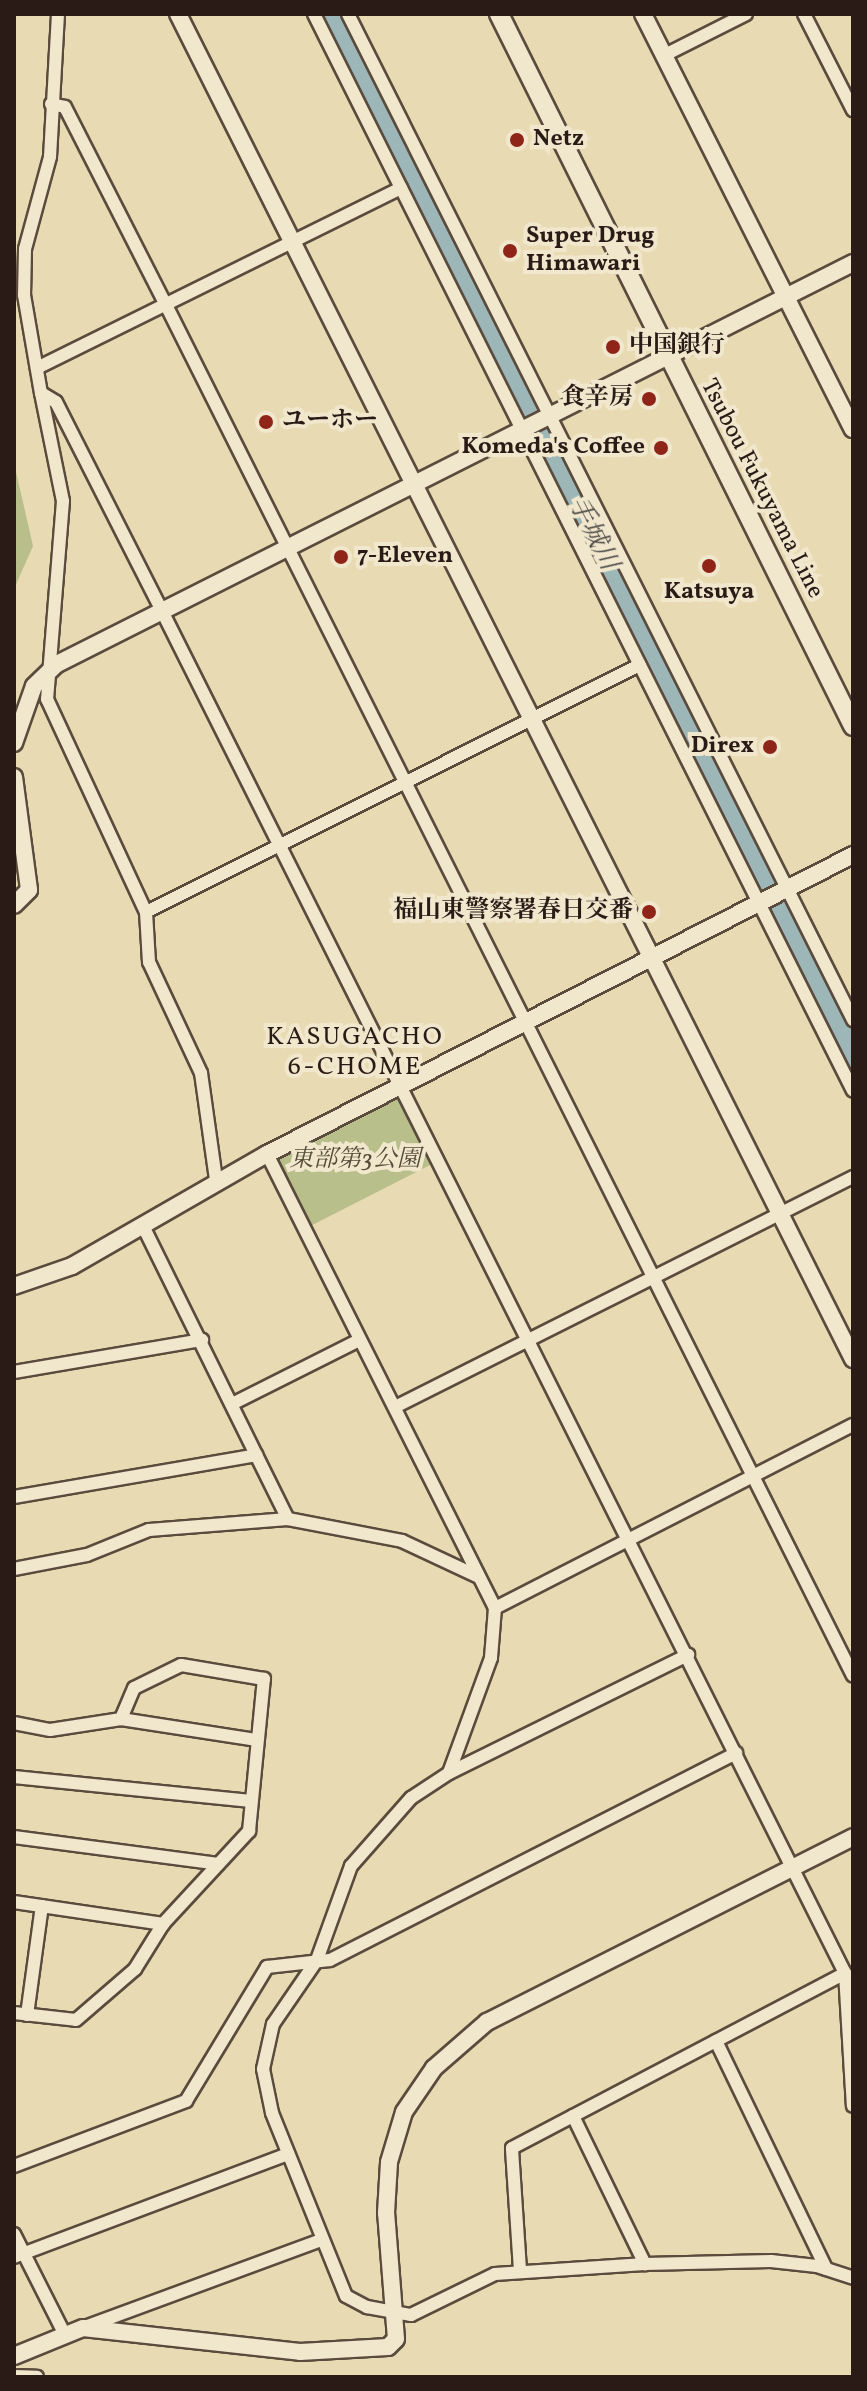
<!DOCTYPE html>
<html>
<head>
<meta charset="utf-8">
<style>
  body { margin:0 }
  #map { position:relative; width:867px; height:2391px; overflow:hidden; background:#e8dab2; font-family:Vollkorn,"Noto Serif JP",serif }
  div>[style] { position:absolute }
  .green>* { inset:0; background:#b8bf8a; transform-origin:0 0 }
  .river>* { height:26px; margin:-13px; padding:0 13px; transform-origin:13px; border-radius:13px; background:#9db7b9 }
  .roads { filter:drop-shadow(2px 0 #5a4b3d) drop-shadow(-2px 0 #5a4b3d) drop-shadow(0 2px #5a4b3d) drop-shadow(0 -2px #5a4b3d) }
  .minor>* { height:12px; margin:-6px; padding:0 6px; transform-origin:6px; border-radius:6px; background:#f0e7cd }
  .tertiary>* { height:16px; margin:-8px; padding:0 8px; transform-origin:8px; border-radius:8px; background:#f0e7cd }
  .secondary>* { height:18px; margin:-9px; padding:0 9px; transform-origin:9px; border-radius:9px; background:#f0e7cd }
  .dots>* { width:22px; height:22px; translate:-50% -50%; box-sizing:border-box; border:4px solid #f0e7cd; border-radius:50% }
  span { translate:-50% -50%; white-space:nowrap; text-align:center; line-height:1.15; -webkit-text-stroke:8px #f0e7cd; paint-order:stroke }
  .poi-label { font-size:24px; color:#2a1b16; font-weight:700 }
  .left { translate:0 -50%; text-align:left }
  .right { translate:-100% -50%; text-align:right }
  .street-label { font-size:24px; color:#2a1b16 }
  .park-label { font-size:24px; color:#554c39; font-style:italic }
  .water-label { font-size:26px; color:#4c4a47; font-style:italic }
  .neighbourhood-label { font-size:26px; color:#2a1b16; letter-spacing:2px }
  .frame { position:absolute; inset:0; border:16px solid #2a1b16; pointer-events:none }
</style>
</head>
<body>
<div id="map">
  <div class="green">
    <i style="clip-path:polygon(14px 463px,33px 546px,14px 589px)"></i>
    <i style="left:398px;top:1096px;width:76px;height:136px;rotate:63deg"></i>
  </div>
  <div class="river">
    <i style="left:330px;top:14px;width:1165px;rotate:63.32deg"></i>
  </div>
  <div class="roads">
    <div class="minor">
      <i style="left:58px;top:14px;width:143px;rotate:93.2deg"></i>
      <i style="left:50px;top:157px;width:95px;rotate:105.2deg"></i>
      <i style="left:25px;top:249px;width:46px;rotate:91.2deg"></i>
      <i style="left:24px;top:295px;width:99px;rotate:80.2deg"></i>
      <i style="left:41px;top:393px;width:17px;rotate:31deg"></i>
      <i style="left:56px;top:402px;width:237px;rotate:63.1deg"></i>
      <i style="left:163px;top:613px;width:1521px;rotate:63.37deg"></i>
      <i style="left:845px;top:1973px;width:133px;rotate:86.6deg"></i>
      <i style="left:314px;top:14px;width:1204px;rotate:63.41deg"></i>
      <i style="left:348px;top:14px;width:1126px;rotate:63.34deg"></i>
      <i style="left:804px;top:14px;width:108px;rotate:63deg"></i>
      <i style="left:663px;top:56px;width:93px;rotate:-26.8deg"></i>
      <i style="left:51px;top:104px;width:14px;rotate:12deg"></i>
      <i style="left:65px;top:107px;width:222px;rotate:63deg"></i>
      <i style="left:166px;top:305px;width:1533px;rotate:63.38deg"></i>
      <i style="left:37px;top:368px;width:406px;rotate:-26.3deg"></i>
      <i style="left:41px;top:393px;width:110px;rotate:78.5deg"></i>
      <i style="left:63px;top:501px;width:199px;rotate:94.6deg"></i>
      <i style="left:47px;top:699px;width:235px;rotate:65.1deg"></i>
      <i style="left:146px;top:912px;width:50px;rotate:86.6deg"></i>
      <i style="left:149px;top:962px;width:123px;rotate:64.9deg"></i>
      <i style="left:201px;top:1073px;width:108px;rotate:82deg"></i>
      <i style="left:146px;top:912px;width:552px;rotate:-26.57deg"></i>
      <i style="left:267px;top:1154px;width:508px;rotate:63.33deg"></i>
      <i style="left:495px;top:1608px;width:50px;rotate:94.6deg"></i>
      <i style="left:491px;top:1658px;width:122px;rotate:110.1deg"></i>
      <i style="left:449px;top:1773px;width:45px;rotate:146.7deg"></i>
      <i style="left:411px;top:1798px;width:91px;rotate:131.4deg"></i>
      <i style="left:351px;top:1866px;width:100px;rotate:109.9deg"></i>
      <i style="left:317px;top:1960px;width:78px;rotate:124.5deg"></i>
      <i style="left:273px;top:2024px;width:46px;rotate:102.5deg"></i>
      <i style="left:263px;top:2069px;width:45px;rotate:78.4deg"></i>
      <i style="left:272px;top:2113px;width:197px;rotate:68deg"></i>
      <i style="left:346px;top:2296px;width:24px;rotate:28deg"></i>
      <i style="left:367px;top:2307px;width:45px;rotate:10.3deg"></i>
      <i style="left:411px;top:2315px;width:93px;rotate:-26deg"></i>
      <i style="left:495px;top:2274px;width:150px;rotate:-3.8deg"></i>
      <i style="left:645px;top:2264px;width:126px;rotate:-1.4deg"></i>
      <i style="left:771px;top:2261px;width:46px;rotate:6.2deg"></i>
      <i style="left:817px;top:2266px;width:38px;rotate:18deg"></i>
      <i style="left:143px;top:1226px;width:327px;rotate:63.7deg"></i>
      <i style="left:14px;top:1372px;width:191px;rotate:-9.7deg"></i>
      <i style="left:234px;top:1403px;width:140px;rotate:-26.7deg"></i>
      <i style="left:395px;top:1407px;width:513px;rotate:-26.67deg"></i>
      <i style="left:14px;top:1497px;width:246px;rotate:-9.8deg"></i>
      <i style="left:14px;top:1569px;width:74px;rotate:-10.9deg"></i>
      <i style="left:87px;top:1555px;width:67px;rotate:-22deg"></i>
      <i style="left:149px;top:1530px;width:139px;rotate:-4.5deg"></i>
      <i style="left:288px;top:1519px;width:116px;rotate:10.9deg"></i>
      <i style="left:402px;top:1541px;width:85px;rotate:25.1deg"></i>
      <i style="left:495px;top:1608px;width:402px;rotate:-27.1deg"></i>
      <i style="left:14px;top:1723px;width:37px;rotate:11deg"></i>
      <i style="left:50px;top:1730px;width:72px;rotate:-8.8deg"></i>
      <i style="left:121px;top:1719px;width:138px;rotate:8.8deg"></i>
      <i style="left:449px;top:1773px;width:267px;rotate:-26.3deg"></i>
      <i style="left:14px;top:1777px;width:238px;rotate:5.8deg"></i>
      <i style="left:14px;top:1837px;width:206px;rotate:7.5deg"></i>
      <i style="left:14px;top:1902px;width:151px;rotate:8.4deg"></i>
      <i style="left:14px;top:2013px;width:62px;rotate:6.4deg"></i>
      <i style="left:76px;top:2020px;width:78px;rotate:-40.8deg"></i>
      <i style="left:135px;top:1969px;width:53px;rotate:-58.1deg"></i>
      <i style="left:163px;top:1924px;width:127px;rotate:-47.2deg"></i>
      <i style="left:249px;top:1831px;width:153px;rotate:-84.4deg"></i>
      <i style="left:264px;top:1679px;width:84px;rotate:-170.4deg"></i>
      <i style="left:181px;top:1665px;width:52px;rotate:153.9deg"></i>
      <i style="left:134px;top:1688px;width:34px;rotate:113deg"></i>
      <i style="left:27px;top:2015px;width:110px;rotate:-82.2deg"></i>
      <i style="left:716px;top:2041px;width:253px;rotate:64.2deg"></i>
      <i style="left:573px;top:2116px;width:165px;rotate:64.1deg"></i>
      <i style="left:14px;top:2166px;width:184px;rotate:-20.7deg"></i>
      <i style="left:186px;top:2101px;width:157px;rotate:-58.8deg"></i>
      <i style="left:267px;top:1967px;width:63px;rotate:-6.3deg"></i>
      <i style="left:330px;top:1960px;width:456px;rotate:-27deg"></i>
      <i style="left:14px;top:2234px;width:113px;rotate:63.2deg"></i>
      <i style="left:14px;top:2257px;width:293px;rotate:-20.6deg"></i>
      <i style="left:520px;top:2270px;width:122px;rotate:-93.8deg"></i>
      <i style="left:512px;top:2148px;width:376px;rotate:-27.7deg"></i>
      <i style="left:845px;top:1973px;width:7px;rotate:63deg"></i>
      <i style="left:85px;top:2327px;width:252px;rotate:-20.2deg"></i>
      <i style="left:14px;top:2376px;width:23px;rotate:2deg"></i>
    </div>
    <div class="tertiary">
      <i style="left:178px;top:14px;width:1505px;rotate:63.35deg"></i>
      <i style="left:643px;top:14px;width:465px;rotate:63.2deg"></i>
      <i style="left:14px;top:743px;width:60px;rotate:-70.7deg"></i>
      <i style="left:34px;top:686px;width:32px;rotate:-44deg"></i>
      <i style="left:57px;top:664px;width:891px;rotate:-26.74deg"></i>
      <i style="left:14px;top:777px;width:114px;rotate:82.4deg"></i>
      <i style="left:29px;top:890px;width:21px;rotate:135deg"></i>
      <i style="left:14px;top:1286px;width:61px;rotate:-19deg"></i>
      <i style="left:72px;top:1266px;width:225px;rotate:-29.9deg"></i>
      <i style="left:267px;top:1154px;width:658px;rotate:-27.03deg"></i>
      <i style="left:14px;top:2356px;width:74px;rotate:-22.1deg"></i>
      <i style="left:83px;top:2328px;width:218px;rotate:6.3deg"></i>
      <i style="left:300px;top:2352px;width:88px;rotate:-3.3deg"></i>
      <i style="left:388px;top:2347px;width:11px;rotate:-45deg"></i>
      <i style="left:396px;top:2339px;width:126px;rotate:-94.5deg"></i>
      <i style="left:386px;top:2213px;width:51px;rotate:-86.6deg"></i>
      <i style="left:389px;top:2162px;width:52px;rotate:-73.3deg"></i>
      <i style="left:404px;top:2112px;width:53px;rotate:-55.7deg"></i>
      <i style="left:434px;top:2068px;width:70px;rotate:-41deg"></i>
      <i style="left:487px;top:2022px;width:410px;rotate:-26.8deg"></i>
    </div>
    <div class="secondary">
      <i style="left:499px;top:14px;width:795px;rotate:63.56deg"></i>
    </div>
  </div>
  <div class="dots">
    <i style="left:517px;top:140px;background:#8f2418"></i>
    <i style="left:510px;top:251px;background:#8f2418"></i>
    <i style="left:613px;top:347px;background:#8f2418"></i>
    <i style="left:649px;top:399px;background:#8f2418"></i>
    <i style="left:266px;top:422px;background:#8f2418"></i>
    <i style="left:661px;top:448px;background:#8f2418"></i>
    <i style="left:341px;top:557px;background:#8f2418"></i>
    <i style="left:709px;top:566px;background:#8f2418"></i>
    <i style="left:770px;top:747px;background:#8f2418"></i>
    <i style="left:649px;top:912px;background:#8f2418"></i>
  </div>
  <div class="poi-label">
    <span class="left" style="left:533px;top:140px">Netz</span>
    <span class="left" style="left:526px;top:251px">Super Drug<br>Himawari</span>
    <span class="left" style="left:629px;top:347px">中国銀行</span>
    <span class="right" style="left:633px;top:399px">食辛房</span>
    <span class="left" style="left:282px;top:422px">ユーホー</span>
    <span class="right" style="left:645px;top:448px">Komeda's Coffee</span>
    <span class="left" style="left:357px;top:557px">7-Eleven</span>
    <span style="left:709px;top:593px">Katsuya</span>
    <span class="right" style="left:754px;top:747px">Direx</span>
    <span class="right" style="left:633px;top:912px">福山東警察署春日交番</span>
  </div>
  <div class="street-label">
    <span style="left:761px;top:489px;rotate:63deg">Tsubou Fukuyama Line</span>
  </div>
  <div class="park-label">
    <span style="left:355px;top:1161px">東部第3公園</span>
  </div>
  <div class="water-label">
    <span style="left:592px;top:534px;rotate:63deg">手城川</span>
  </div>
  <div class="neighbourhood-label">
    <span style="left:355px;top:1053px">KASUGACHO<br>6-CHOME</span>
  </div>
  <div class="frame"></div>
</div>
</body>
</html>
